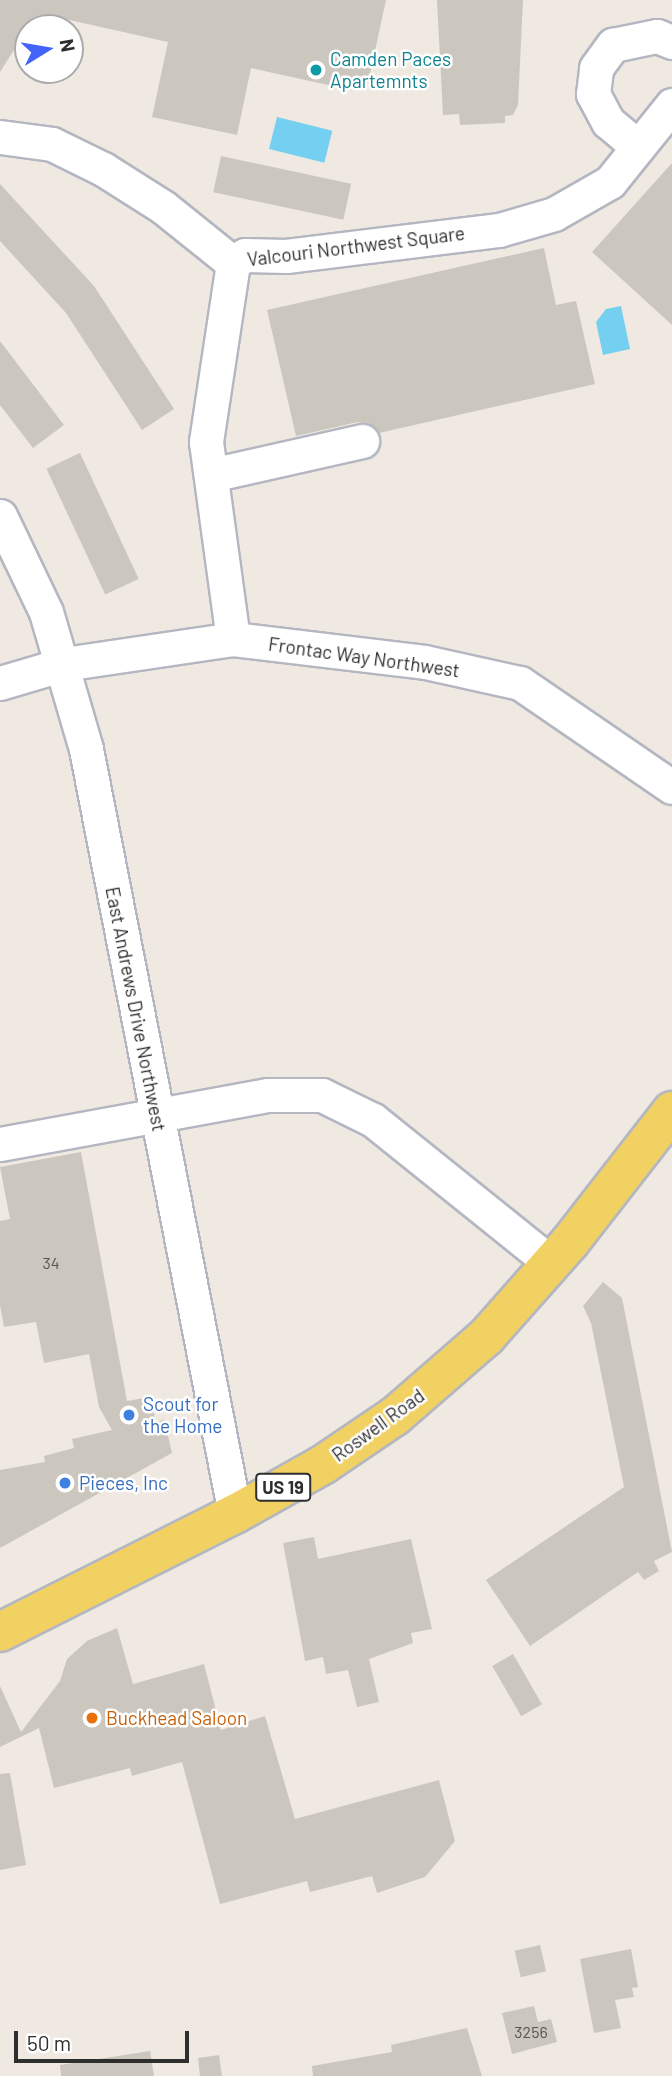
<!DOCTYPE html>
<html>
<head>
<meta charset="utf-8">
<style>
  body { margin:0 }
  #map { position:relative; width:672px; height:2076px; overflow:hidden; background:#efe9e1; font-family:Barlow,sans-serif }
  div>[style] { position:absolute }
  .water>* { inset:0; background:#75cff0; transform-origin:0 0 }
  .building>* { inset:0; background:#cbc7bf; transform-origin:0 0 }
  .roads { filter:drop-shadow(2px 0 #b4b7c1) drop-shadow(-2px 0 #b4b7c1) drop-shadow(0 2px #b4b7c1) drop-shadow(0 -2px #b4b7c1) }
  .minor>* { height:33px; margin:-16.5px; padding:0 16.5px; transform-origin:16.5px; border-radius:16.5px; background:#fff }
  .major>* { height:38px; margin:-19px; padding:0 19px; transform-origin:19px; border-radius:19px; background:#f2d163 }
  .dots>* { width:19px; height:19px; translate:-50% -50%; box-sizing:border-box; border:4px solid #fff; border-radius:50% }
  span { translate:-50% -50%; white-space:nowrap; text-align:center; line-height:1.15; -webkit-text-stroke:5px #fff; paint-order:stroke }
  .number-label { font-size:16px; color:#555452 }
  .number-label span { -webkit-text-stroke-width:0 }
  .shield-label span { padding:2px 5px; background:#fff; border:2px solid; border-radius:5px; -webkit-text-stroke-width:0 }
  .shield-label { font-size:18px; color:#2e2e2e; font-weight:700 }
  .culture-label { font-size:19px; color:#0d838f }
  .left { translate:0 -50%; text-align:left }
  .street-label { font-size:19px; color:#2e2e2e }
  .shop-label { font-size:19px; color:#366cbe }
  .food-label { font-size:19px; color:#c56008 }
  .north { position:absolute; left:14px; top:14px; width:70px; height:70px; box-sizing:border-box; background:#fff; border:2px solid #ababab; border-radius:50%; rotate:79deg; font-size:19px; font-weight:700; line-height:28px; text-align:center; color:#2e2e2e }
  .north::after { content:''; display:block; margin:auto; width:24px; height:32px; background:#4264fb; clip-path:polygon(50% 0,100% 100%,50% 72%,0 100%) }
  .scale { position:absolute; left:14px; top:2031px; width:175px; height:32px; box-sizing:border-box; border:4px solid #2e2e2e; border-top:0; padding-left:9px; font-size:21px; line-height:24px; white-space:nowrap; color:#2e2e2e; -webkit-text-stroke:5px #fff; paint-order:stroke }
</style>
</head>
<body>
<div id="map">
  <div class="water">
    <i style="left:277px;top:117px;width:57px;height:33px;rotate:14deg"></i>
    <i style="clip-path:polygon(621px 306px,630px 349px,603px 355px,596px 322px,606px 309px)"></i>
  </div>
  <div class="building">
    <i style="clip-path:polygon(0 0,386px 0,368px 83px,353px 80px,351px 90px,251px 68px,237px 135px,152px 117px,168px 42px,47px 15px,33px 20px,0 72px)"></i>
    <i style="clip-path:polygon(437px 0,523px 0,518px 105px,513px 115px,505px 116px,505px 123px,460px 125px,459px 114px,443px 115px)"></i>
    <i style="left:221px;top:156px;width:133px;height:37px;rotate:12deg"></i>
    <i style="clip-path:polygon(672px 163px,672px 325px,592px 252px)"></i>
    <i style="clip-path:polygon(0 184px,94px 286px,174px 409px,142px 430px,66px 313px,0 241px)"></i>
    <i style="clip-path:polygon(544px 248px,556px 305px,576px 301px,595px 384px,379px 433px,368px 423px,358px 422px,296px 436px,267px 310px)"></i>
    <i style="clip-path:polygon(0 341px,64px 425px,33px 448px,0 405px)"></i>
    <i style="left:80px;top:453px;width:139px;height:37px;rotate:65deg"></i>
    <i style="clip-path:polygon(81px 1152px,127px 1401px,150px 1397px,156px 1423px,164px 1419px,172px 1453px,0 1548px,0 1470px,45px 1462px,44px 1456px,74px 1448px,72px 1439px,112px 1430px,99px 1407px,89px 1354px,44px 1363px,36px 1322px,4px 1327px,0 1305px,0 1221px,10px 1219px,0 1167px)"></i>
    <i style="clip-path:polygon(603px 1282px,622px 1298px,672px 1552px,654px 1561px,659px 1571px,644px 1580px,638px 1572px,530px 1646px,486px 1580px,624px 1487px,591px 1323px,583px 1306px)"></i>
    <i style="clip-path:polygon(314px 1537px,318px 1559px,411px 1539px,432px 1629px,411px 1633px,413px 1643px,369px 1659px,379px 1702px,357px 1707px,348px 1670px,326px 1674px,323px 1657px,305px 1661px,283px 1543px)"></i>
    <i style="clip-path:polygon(117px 1628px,133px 1684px,204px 1664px,221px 1730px,265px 1716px,295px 1819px,439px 1780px,455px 1841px,425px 1877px,377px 1893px,372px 1876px,310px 1892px,307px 1881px,220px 1904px,182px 1762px,132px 1776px,130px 1768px,54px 1788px,39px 1728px,0 1747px,0 1686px,21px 1732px,60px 1681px,67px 1659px,87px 1641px)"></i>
    <i style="left:513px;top:1654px;width:58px;height:24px;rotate:60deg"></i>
    <i style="clip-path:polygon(10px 1773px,26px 1865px,0 1870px,0 1774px)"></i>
    <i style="left:540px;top:1945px;width:27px;height:26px;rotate:77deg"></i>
    <i style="clip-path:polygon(631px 1949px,638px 1987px,632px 1988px,634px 1997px,615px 2000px,621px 2028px,594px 2033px,580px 1959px)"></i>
    <i style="clip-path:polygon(534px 2006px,538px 2022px,551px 2019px,557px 2042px,512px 2054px,502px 2013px)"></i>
    <i style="clip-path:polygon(467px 2028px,482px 2076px,313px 2076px,312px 2066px,392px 2052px,391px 2045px)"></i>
    <i style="clip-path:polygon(150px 2051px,154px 2076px,61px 2076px,60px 2065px)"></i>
    <i style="clip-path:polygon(219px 2055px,222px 2076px,200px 2076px,198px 2058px)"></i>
  </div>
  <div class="roads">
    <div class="minor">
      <i style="left:0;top:137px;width:52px;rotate:7.7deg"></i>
      <i style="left:52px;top:144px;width:57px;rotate:26.1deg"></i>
      <i style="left:103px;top:169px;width:71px;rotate:32.3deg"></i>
      <i style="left:163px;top:207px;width:90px;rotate:38.7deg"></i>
      <i style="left:233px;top:263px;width:14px;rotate:-34deg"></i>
      <i style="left:245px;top:255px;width:41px;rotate:1.4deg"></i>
      <i style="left:286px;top:256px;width:215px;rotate:-7deg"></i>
      <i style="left:499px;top:230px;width:57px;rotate:-16.2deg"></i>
      <i style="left:554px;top:214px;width:64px;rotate:-29.7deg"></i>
      <i style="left:610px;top:182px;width:99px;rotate:-51.2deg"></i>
      <i style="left:638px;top:147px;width:39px;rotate:-140deg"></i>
      <i style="left:608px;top:122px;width:32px;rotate:-118deg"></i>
      <i style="left:593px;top:94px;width:26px;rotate:-83deg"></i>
      <i style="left:596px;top:68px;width:29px;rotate:-54deg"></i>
      <i style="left:613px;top:45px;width:45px;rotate:-11.6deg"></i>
      <i style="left:657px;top:36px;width:16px;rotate:22deg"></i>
      <i style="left:233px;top:263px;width:181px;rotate:98.6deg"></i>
      <i style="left:206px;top:442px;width:199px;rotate:82.2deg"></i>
      <i style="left:211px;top:475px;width:155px;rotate:-12.7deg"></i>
      <i style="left:0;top:516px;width:106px;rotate:64.4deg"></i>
      <i style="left:46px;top:612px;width:143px;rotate:73.7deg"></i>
      <i style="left:86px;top:749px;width:779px;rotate:78.98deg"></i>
      <i style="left:0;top:683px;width:67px;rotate:-16.5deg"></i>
      <i style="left:64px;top:664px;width:171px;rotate:-8.4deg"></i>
      <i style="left:233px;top:639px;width:193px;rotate:6.8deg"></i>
      <i style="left:425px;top:662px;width:97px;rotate:12.5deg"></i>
      <i style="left:520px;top:683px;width:184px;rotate:34.4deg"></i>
      <i style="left:0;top:1144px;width:272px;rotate:-10.4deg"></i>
      <i style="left:268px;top:1095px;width:54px"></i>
      <i style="left:322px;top:1095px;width:57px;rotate:26.1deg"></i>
      <i style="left:373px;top:1120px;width:228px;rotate:38.8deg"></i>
    </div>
    <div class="major">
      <i style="left:0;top:1632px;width:263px;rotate:-26.7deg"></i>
      <i style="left:235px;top:1514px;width:102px;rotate:-29.3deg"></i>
      <i style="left:324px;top:1464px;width:86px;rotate:-34.1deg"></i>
      <i style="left:395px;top:1416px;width:121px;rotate:-41deg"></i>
      <i style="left:486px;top:1337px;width:127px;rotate:-48.5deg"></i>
      <i style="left:570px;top:1242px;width:166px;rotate:-52.1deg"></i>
    </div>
  </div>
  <div class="dots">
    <i style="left:316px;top:70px;background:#0f9aa8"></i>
    <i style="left:129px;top:1415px;background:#3f7fe0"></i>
    <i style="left:65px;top:1483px;background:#3f7fe0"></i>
    <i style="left:92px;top:1718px;background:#e8710a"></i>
  </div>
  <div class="number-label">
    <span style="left:51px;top:1263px">34</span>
    <span style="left:531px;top:2032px">3256</span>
  </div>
  <div class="shield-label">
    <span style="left:283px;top:1487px">US 19</span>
  </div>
  <div class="culture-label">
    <span class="left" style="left:330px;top:70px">Camden Paces<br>Apartemnts</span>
  </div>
  <div class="street-label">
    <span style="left:356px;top:246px;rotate:-7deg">Valcouri Northwest Square</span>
    <span style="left:364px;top:657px;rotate:8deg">Frontac Way Northwest</span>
    <span style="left:136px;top:1009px;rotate:79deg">East Andrews Drive Northwest</span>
    <span style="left:378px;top:1425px;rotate:-36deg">Roswell Road</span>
  </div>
  <div class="shop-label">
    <span class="left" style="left:143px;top:1415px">Scout for<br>the Home</span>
    <span class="left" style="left:79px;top:1483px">Pieces, Inc</span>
  </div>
  <div class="food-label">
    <span class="left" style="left:106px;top:1718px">Buckhead Saloon</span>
  </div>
  <div class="north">N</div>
  <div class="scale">50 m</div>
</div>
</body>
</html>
